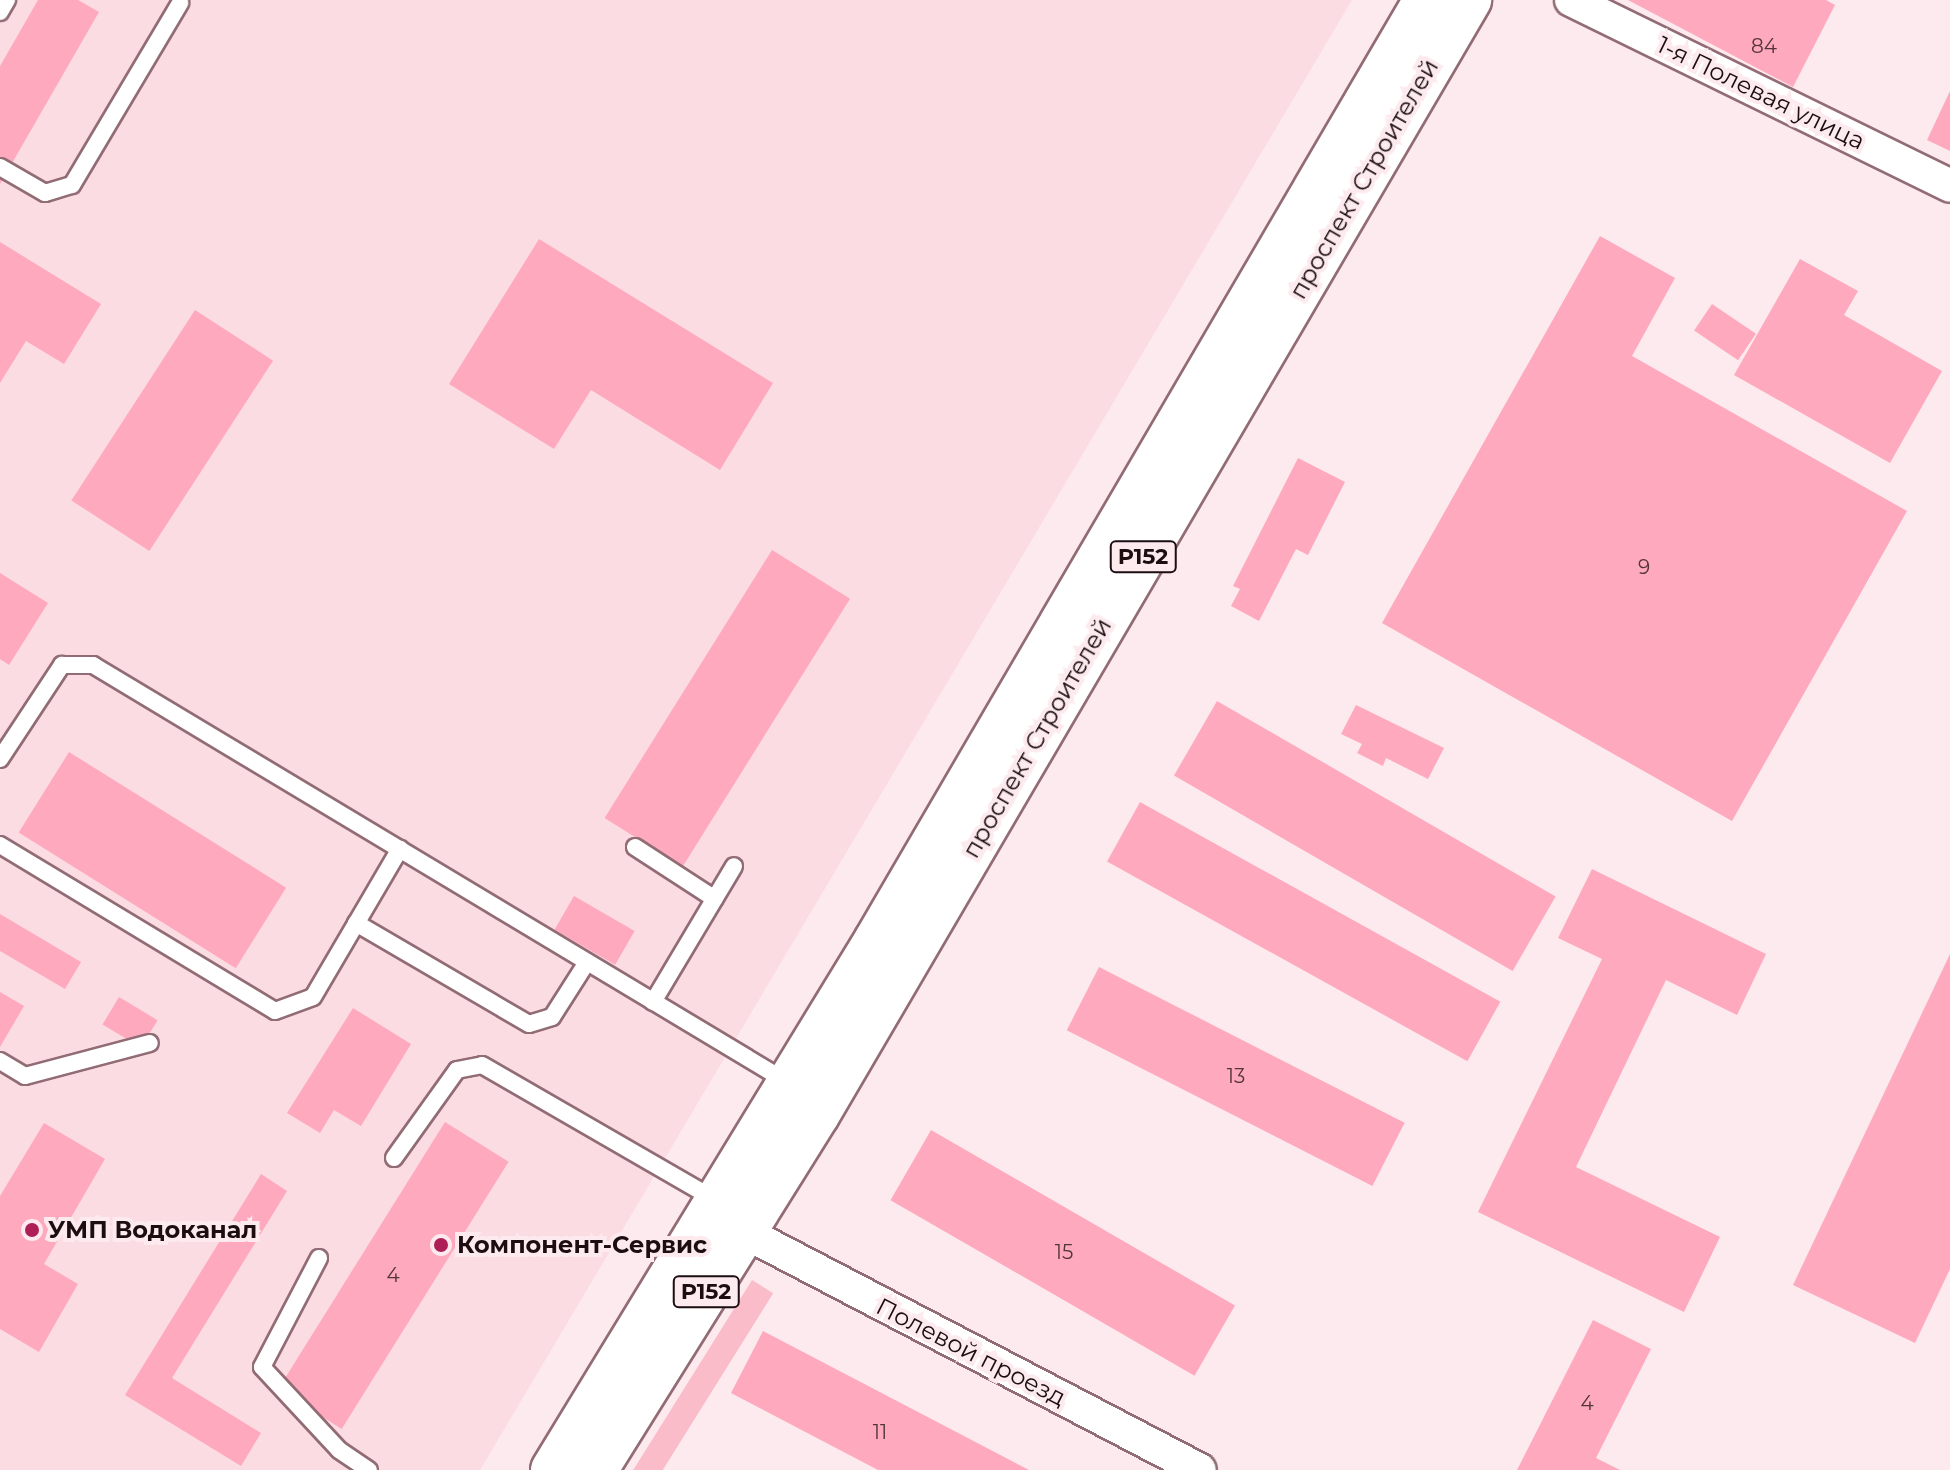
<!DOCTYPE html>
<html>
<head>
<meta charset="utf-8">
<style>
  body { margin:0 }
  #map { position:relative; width:1950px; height:1470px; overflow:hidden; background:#fceaee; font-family:Montserrat,sans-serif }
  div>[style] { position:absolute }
  .built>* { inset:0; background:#fbdce2 }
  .green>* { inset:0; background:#fbbcca; transform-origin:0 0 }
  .building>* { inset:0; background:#ffa9be; transform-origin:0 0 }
  .roads { filter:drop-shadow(2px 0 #926c75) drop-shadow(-2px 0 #926c75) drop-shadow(0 2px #926c75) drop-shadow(0 -2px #926c75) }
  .service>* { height:16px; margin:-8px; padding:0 8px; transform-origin:8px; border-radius:8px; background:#fff }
  .minor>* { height:32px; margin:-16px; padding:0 16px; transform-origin:16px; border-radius:16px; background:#fff }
  .primary>* { height:44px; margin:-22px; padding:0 22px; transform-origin:22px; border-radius:22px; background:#fff }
  .dots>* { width:22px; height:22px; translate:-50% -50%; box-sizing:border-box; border:4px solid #fceaee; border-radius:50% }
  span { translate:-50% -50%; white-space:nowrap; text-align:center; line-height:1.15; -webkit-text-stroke:8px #fceaee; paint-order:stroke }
  .number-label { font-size:20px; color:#54343c }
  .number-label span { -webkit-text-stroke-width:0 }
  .shield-label span { padding:2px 6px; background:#fceaee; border:2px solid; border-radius:6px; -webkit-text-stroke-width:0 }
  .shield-label { font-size:22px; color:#1b0d11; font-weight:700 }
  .street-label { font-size:24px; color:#1b0d11 }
  .poi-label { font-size:24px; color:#1b0d11; font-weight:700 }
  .left { translate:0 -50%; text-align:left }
</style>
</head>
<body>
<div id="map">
  <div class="built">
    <i style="clip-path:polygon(0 0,1352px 0,480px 1470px,0 1470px)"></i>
  </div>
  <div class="green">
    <i style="left:752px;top:1280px;width:25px;height:225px;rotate:32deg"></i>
  </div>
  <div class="building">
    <i style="clip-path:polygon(38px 0,78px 0,99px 12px,0 184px,0 66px)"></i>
    <i style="clip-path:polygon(1628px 0,1826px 0,1835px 5px,1793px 87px)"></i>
    <i style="clip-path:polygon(1950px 91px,1950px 151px,1927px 140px)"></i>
    <i style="clip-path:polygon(1600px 236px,1675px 278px,1632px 356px,1907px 511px,1732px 821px,1382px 623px)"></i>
    <i style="clip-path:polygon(539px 239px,773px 383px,720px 470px,591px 390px,554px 449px,449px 384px)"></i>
    <i style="clip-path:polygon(0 242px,101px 304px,64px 364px,26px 341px,0 383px)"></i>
    <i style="clip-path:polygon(1800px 259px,1858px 291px,1844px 315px,1942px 371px,1890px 463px,1734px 375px)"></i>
    <i style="left:1712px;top:304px;width:53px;height:32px;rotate:34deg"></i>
    <i style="left:195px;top:310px;width:93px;height:227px;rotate:33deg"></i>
    <i style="clip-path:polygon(1298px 458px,1345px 482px,1308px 555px,1296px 549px,1259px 621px,1231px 606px,1240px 589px,1233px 586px)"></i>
    <i style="left:772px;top:550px;width:92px;height:316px;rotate:32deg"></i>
    <i style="clip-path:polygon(0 573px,48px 603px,9px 665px,0 659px)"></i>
    <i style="left:1217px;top:701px;width:391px;height:86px;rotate:30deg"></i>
    <i style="clip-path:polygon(1356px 705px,1444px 748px,1428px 779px,1386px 758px,1383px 766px,1357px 753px,1362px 744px,1341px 734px)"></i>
    <i style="left:69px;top:752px;width:256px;height:95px;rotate:32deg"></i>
    <i style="left:1140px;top:802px;width:412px;height:68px;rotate:29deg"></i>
    <i style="clip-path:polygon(1592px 869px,1766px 954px,1737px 1015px,1666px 980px,1576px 1167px,1720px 1237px,1684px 1312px,1478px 1212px,1602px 959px,1558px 938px)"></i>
    <i style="left:574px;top:896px;width:70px;height:39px;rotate:30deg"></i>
    <i style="clip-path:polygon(0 914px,81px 962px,65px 989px,0 951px)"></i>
    <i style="clip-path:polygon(1950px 954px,1950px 1269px,1915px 1343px,1793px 1285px)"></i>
    <i style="left:1099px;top:967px;width:343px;height:71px;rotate:27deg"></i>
    <i style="clip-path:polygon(0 992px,24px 1006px,0 1047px)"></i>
    <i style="left:119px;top:997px;width:45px;height:32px;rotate:31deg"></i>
    <i style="clip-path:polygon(353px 1008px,411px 1044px,361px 1126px,334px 1110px,320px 1133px,287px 1113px)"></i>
    <i style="left:445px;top:1122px;width:75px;height:315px;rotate:32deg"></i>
    <i style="clip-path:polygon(44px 1123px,105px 1159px,44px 1264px,78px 1284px,39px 1352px,0 1329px,0 1196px)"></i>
    <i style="left:931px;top:1130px;width:351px;height:81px;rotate:30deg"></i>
    <i style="clip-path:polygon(261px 1174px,287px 1191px,172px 1378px,261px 1433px,241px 1466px,125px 1395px)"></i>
    <i style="clip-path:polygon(1593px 1320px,1651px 1349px,1596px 1458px,1620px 1470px,1517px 1470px)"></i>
    <i style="clip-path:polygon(763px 1331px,1029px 1470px,878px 1470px,731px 1393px)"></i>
  </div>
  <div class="roads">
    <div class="service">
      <i style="left:0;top:12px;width:14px;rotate:-60deg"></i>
      <i style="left:0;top:167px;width:52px;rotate:30deg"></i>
      <i style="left:45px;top:193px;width:28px;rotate:-17deg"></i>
      <i style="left:72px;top:185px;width:212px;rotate:-59.3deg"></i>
      <i style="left:0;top:759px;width:113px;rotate:-56.6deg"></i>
      <i style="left:62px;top:665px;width:31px"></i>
      <i style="left:93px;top:665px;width:812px;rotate:30.99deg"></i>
      <i style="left:0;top:845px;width:321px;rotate:31.1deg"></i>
      <i style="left:275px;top:1011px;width:40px;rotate:-20.2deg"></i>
      <i style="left:313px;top:997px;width:172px;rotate:-59.6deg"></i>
      <i style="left:635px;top:847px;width:95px;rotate:33deg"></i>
      <i style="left:356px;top:923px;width:200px;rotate:30.3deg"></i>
      <i style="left:529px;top:1024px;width:24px;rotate:-17deg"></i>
      <i style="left:552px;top:1017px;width:65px;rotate:-57.5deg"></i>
      <i style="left:653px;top:1002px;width:158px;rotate:-59.2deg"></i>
      <i style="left:0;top:1061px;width:29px;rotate:31deg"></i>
      <i style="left:25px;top:1076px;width:129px;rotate:-14.8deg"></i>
      <i style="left:394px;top:1158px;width:108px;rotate:-54.4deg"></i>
      <i style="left:457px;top:1070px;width:25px;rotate:-11deg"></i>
      <i style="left:482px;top:1065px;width:272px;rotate:30deg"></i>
      <i style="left:319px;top:1258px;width:123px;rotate:117.6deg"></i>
      <i style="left:262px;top:1367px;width:113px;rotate:47.1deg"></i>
      <i style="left:339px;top:1450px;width:36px;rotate:34deg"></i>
    </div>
    <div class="minor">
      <i style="left:1571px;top:0;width:422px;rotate:26.1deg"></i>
      <i style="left:744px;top:1232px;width:514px;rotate:27.56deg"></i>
    </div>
    <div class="primary">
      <i style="left:553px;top:1470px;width:620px;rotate:-58.59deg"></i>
      <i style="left:876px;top:941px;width:1090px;rotate:-59.69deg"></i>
      <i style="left:595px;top:1470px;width:419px;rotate:-58deg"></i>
      <i style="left:817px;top:1115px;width:1292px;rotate:-59.68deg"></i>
    </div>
  </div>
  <div class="dots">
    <i style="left:32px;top:1230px;background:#ae1f57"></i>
    <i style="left:441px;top:1245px;background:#ae1f57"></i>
  </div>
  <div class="number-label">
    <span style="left:1764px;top:46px">84</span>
    <span style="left:1644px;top:567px">9</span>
    <span style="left:1236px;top:1076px">13</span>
    <span style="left:1064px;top:1252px">15</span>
    <span style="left:393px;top:1275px">4</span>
    <span style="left:1587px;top:1403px">4</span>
    <span style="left:880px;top:1432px">11</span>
  </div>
  <div class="shield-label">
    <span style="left:1143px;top:557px">Р152</span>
    <span style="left:706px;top:1292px">Р152</span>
  </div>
  <div class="street-label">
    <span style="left:1761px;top:93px;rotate:26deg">1-я Полевая улица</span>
    <span style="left:1364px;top:179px;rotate:-60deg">проспект Строителей</span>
    <span style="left:1037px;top:738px;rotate:-60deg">проспект Строителей</span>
    <span style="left:971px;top:1352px;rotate:27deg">Полевой проезд</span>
  </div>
  <div class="poi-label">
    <span class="left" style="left:48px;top:1230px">УМП Водоканал</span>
    <span class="left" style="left:457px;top:1245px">Компонент-Сервис</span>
  </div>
</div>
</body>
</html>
